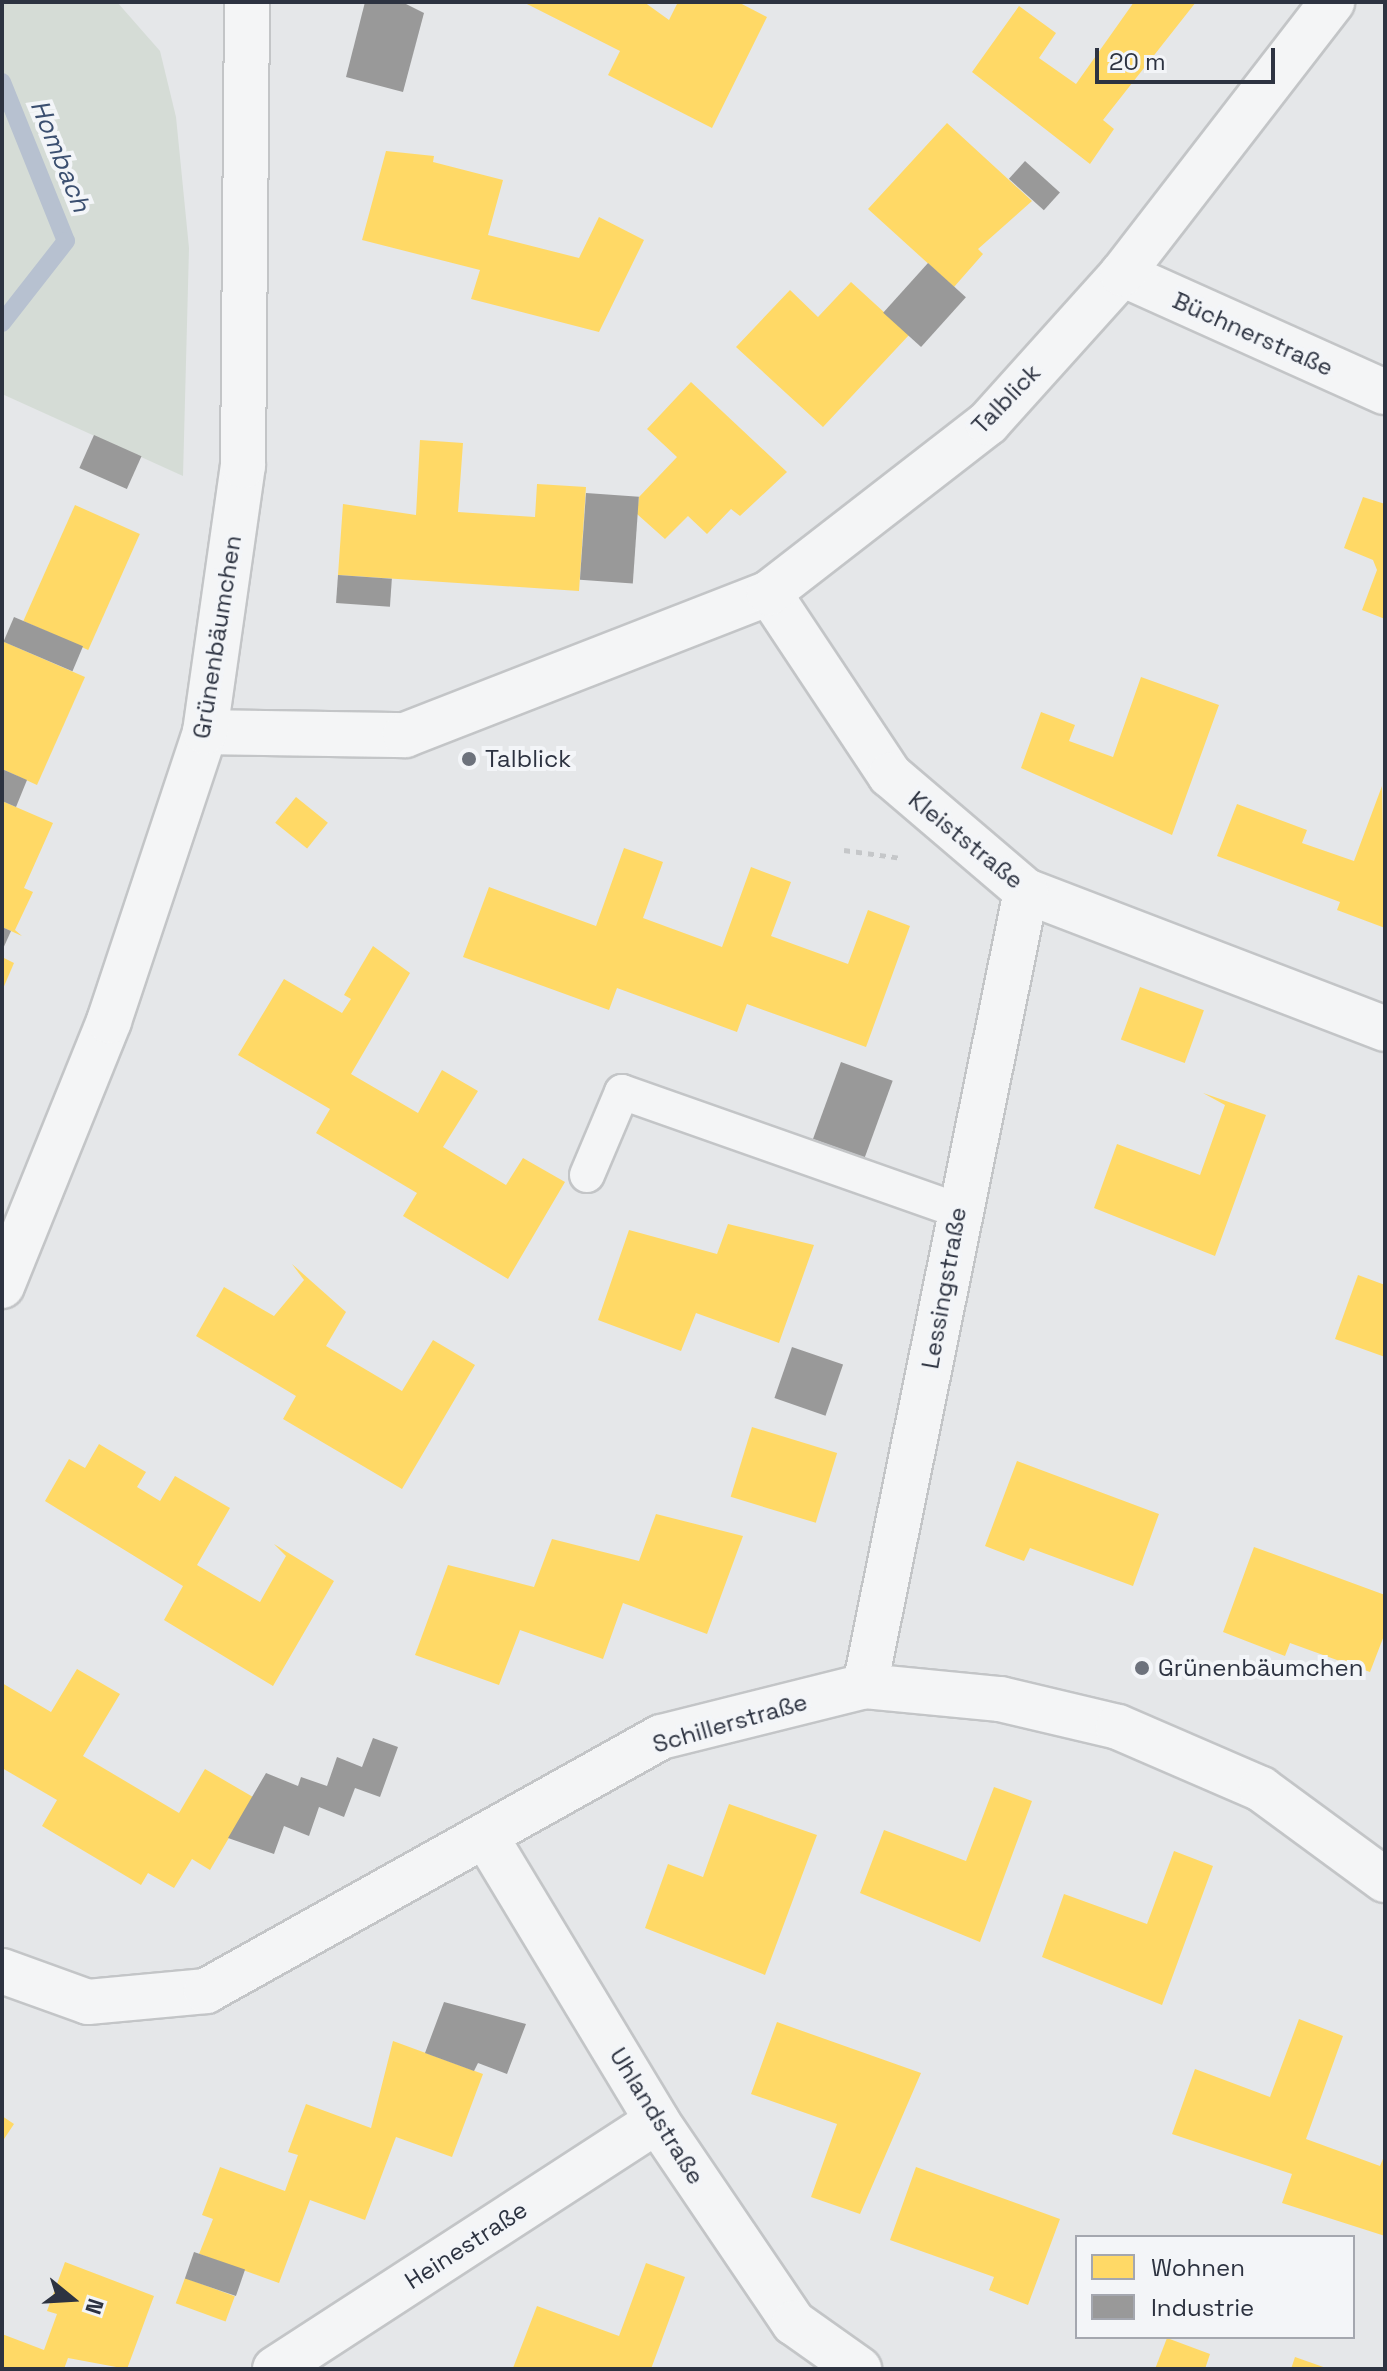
<!DOCTYPE html>
<html>
<head>
<meta charset="utf-8">
<style>
  body { margin:0 }
  #map { position:relative; width:1387px; height:2371px; overflow:hidden; background:#e5e7e9; font-family:"Space Grotesk",sans-serif }
  div>[style] { position:absolute }
  .green>* { inset:0; background:#d5dcd6 }
  .homes>* { inset:0; background:#ffd966; transform-origin:0 0 }
  .industry>* { inset:0; background:#999; transform-origin:0 0 }
  .stream>* { height:18px; margin:-9px; padding:0 9px; transform-origin:9px; border-radius:9px; background:#b7c1d0 }
  .path>* { height:5px; margin-top:-2.5px; transform-origin:0; background:repeating-linear-gradient(90deg,#c5c7c9 0 6px,transparent 0 12px) }
  .roads { filter:drop-shadow(2px 0 #c3c5c7) drop-shadow(-2px 0 #c3c5c7) drop-shadow(0 2px #c3c5c7) drop-shadow(0 -2px #c3c5c7) }
  .lane>* { height:34px; margin:-17px; padding:0 17px; transform-origin:17px; border-radius:17px; background:#f4f5f6 }
  .street>* { height:44px; margin:-22px; padding:0 22px; transform-origin:22px; border-radius:22px; background:#f4f5f6 }
  .dots>* { width:22px; height:22px; translate:-50% -50%; box-sizing:border-box; border:4px solid #f3f5f8; border-radius:50% }
  span { translate:-50% -50%; white-space:nowrap; text-align:center; line-height:1.15; -webkit-text-stroke:8px #f3f5f8; paint-order:stroke }
  .street-label { font-size:24px; color:#2d3341 }
  .poi-label { font-size:24px; color:#2d3341 }
  .left { translate:0 -50%; text-align:left }
  .water-label { font-size:26px; color:#3b4f70; font-style:italic }
  .frame { position:absolute; inset:0; border:4px solid #2d3341; pointer-events:none }
  .legend { position:absolute; left:1075px; top:2235px; width:280px; height:104px; box-sizing:border-box; background:#f3f5f8; border:2px solid #a4a7af; margin:0; padding:10px 14px; list-style:none; font-size:24px; color:#2d3341 }
  .legend li { display:flex; align-items:center; gap:16px; height:40px }
  .legend b { width:40px; border:2px solid #a4a7af }
  .north { position:absolute; left:32px; top:2259px; width:80px; height:80px; -webkit-text-stroke:6px #f3f5f8; paint-order:stroke; rotate:108deg; font-size:22px; font-weight:700; line-height:32px; text-align:center; color:#2d3341 }
  .north::after { content:''; display:block; margin:auto; width:28px; height:36px; background:#2d3341; clip-path:polygon(50% 0,100% 100%,50% 72%,0 100%) }
  .scale { position:absolute; left:1095px; top:48px; width:180px; height:36px; box-sizing:border-box; border:4px solid #2d3341; border-top:0; padding-left:10px; font-size:24px; line-height:28px; white-space:nowrap; color:#2d3341; -webkit-text-stroke:6px #f3f5f8; paint-order:stroke }
</style>
</head>
<body>
<div id="map">
  <div class="green">
    <i style="clip-path:polygon(2px 2px,117px 2px,160px 51px,176px 117px,189px 248px,183px 476px,2px 394px)"></i>
  </div>
  <div class="homes">
    <i style="clip-path:polygon(523px 2px,644px 2px,669px 20px,678px 2px,738px 2px,767px 17px,712px 128px,608px 75px,620px 51px)"></i>
    <i style="clip-path:polygon(1134px 2px,1196px 2px,1103px 120px,1114px 129px,1090px 164px,972px 72px,1019px 6px,1056px 33px,1039px 58px,1076px 84px)"></i>
    <i style="clip-path:polygon(947px 123px,1032px 201px,978px 249px,983px 254px,954px 287px,868px 209px)"></i>
    <i style="clip-path:polygon(386px 151px,434px 156px,433px 162px,503px 180px,488px 235px,579px 258px,599px 217px,644px 240px,599px 332px,471px 299px,480px 270px,362px 240px)"></i>
    <i style="clip-path:polygon(851px 282px,909px 335px,823px 427px,736px 347px,790px 290px,818px 317px)"></i>
    <i style="clip-path:polygon(691px 382px,787px 472px,740px 516px,731px 509px,707px 534px,688px 516px,665px 539px,637px 514px,639px 497px,677px 457px,647px 429px)"></i>
    <i style="clip-path:polygon(420px 440px,463px 443px,458px 512px,535px 517px,537px 484px,586px 487px,579px 591px,338px 575px,343px 504px,416px 515px)"></i>
    <i style="clip-path:polygon(1363px 497px,1385px 504px,1385px 619px,1362px 610px,1377px 570px,1373px 560px,1344px 548px)"></i>
    <i style="left:75px;top:505px;width:71px;height:127px;rotate:24deg"></i>
    <i style="clip-path:polygon(2px 641px,85px 677px,37px 785px,2px 769px)"></i>
    <i style="clip-path:polygon(1141px 677px,1219px 705px,1172px 835px,1021px 768px,1041px 712px,1075px 725px,1069px 741px,1113px 757px)"></i>
    <i style="clip-path:polygon(1382px 786px,1385px 928px,1337px 910px,1340px 902px,1217px 856px,1237px 804px,1307px 830px,1302px 843px,1354px 861px)"></i>
    <i style="left:296px;top:797px;width:41px;height:33px;rotate:39deg"></i>
    <i style="clip-path:polygon(2px 801px,53px 823px,24px 888px,33px 892px,15px 930px,22px 936px,2px 927px)"></i>
    <i style="clip-path:polygon(624px 848px,663px 862px,643px 918px,722px 947px,751px 867px,791px 882px,771px 936px,848px 964px,868px 910px,910px 926px,866px 1047px,747px 1004px,737px 1032px,617px 988px,609px 1010px,463px 957px,489px 887px,596px 926px)"></i>
    <i style="clip-path:polygon(373px 946px,410px 973px,351px 1074px,418px 1113px,442px 1070px,478px 1091px,443px 1147px,506px 1185px,523px 1158px,565px 1182px,508px 1279px,403px 1216px,417px 1193px,316px 1133px,330px 1109px,238px 1055px,284px 979px,342px 1013px,351px 999px,344px 995px)"></i>
    <i style="clip-path:polygon(2px 957px,14px 963px,2px 991px)"></i>
    <i style="left:1140px;top:987px;width:68px;height:56px;rotate:20deg"></i>
    <i style="clip-path:polygon(1203px 1093px,1266px 1115px,1215px 1256px,1094px 1208px,1117px 1144px,1200px 1175px,1225px 1105px)"></i>
    <i style="clip-path:polygon(728px 1224px,814px 1245px,779px 1343px,696px 1313px,681px 1351px,598px 1320px,629px 1230px,717px 1254px)"></i>
    <i style="clip-path:polygon(292px 1264px,346px 1312px,326px 1346px,402px 1391px,433px 1340px,475px 1365px,402px 1489px,283px 1419px,296px 1396px,196px 1336px,224px 1287px,274px 1316px,304px 1280px)"></i>
    <i style="clip-path:polygon(1358px 1275px,1385px 1285px,1385px 1357px,1335px 1339px)"></i>
    <i style="left:752px;top:1427px;width:89px;height:73px;rotate:17deg"></i>
    <i style="clip-path:polygon(99px 1444px,146px 1472px,137px 1487px,160px 1501px,175px 1476px,230px 1508px,197px 1565px,260px 1602px,286px 1556px,274px 1544px,334px 1581px,273px 1686px,164px 1620px,183px 1586px,45px 1501px,69px 1459px,85px 1468px)"></i>
    <i style="clip-path:polygon(1017px 1461px,1159px 1514px,1133px 1586px,1030px 1548px,1024px 1561px,985px 1546px)"></i>
    <i style="clip-path:polygon(656px 1514px,743px 1536px,707px 1634px,623px 1603px,603px 1659px,520px 1630px,499px 1685px,415px 1655px,448px 1565px,534px 1587px,552px 1539px,639px 1561px)"></i>
    <i style="clip-path:polygon(1254px 1547px,1385px 1595px,1385px 1633px,1370px 1672px,1290px 1643px,1285px 1656px,1223px 1632px)"></i>
    <i style="clip-path:polygon(77px 1669px,120px 1694px,83px 1756px,179px 1813px,205px 1769px,253px 1797px,210px 1870px,192px 1859px,174px 1888px,148px 1873px,141px 1885px,42px 1826px,57px 1800px,2px 1768px,2px 1683px,51px 1712px)"></i>
    <i style="clip-path:polygon(994px 1787px,1032px 1801px,980px 1942px,860px 1893px,884px 1830px,966px 1861px)"></i>
    <i style="clip-path:polygon(729px 1804px,817px 1835px,765px 1975px,645px 1928px,668px 1864px,703px 1877px)"></i>
    <i style="clip-path:polygon(1174px 1851px,1213px 1866px,1162px 2005px,1042px 1957px,1064px 1894px,1147px 1924px)"></i>
    <i style="clip-path:polygon(1299px 2019px,1343px 2036px,1306px 2139px,1380px 2166px,1385px 2154px,1385px 2236px,1282px 2203px,1292px 2174px,1172px 2134px,1195px 2069px,1270px 2097px)"></i>
    <i style="clip-path:polygon(777px 2022px,921px 2073px,860px 2214px,811px 2197px,837px 2124px,751px 2094px)"></i>
    <i style="clip-path:polygon(393px 2041px,483px 2074px,452px 2157px,396px 2137px,365px 2220px,310px 2200px,279px 2283px,199px 2254px,213px 2219px,202px 2215px,220px 2167px,285px 2191px,298px 2155px,288px 2152px,306px 2104px,371px 2128px)"></i>
    <i style="clip-path:polygon(2px 2116px,14px 2124px,2px 2142px)"></i>
    <i style="clip-path:polygon(916px 2167px,1060px 2219px,1028px 2305px,989px 2290px,994px 2277px,890px 2240px)"></i>
    <i style="clip-path:polygon(65px 2262px,154px 2296px,127px 2369px,68px 2358px,64px 2369px,2px 2369px,2px 2334px,44px 2350px,57px 2314px,47px 2311px)"></i>
    <i style="clip-path:polygon(646px 2263px,685px 2277px,651px 2369px,513px 2368px,537px 2306px,619px 2336px)"></i>
    <i style="left:185px;top:2278px;width:53px;height:27px;rotate:20deg"></i>
    <i style="clip-path:polygon(1167px 2338px,1210px 2354px,1205px 2369px,1155px 2369px)"></i>
    <i style="clip-path:polygon(1295px 2357px,1329px 2369px,1291px 2369px)"></i>
  </div>
  <div class="industry">
    <i style="clip-path:polygon(365px 2px,402px 2px,424px 13px,403px 92px,346px 77px)"></i>
    <i style="left:1025px;top:161px;width:47px;height:24px;rotate:42deg"></i>
    <i style="left:928px;top:263px;width:51px;height:67px;rotate:42deg"></i>
    <i style="left:94px;top:435px;width:52px;height:36px;rotate:24deg"></i>
    <i style="left:586px;top:493px;width:53px;height:87px;rotate:4deg"></i>
    <i style="left:338px;top:575px;width:54px;height:28px;rotate:4deg"></i>
    <i style="left:14px;top:617px;width:75px;height:27px;rotate:23deg"></i>
    <i style="clip-path:polygon(2px 769px,27px 780px,16px 807px,2px 801px)"></i>
    <i style="clip-path:polygon(2px 927px,11px 931px,2px 951px)"></i>
    <i style="left:841px;top:1062px;width:55px;height:82px;rotate:20deg"></i>
    <i style="left:792px;top:1347px;width:54px;height:54px;rotate:19deg"></i>
    <i style="clip-path:polygon(373px 1738px,398px 1747px,380px 1797px,355px 1788px,344px 1817px,319px 1807px,309px 1836px,284px 1826px,274px 1854px,228px 1838px,266px 1773px,298px 1786px,301px 1777px,327px 1786px,337px 1757px,362px 1767px)"></i>
    <i style="clip-path:polygon(444px 2002px,526px 2024px,507px 2074px,478px 2063px,474px 2071px,425px 2053px)"></i>
    <i style="left:194px;top:2252px;width:54px;height:28px;rotate:19deg"></i>
  </div>
  <div class="stream">
    <i style="left:2px;top:82px;width:171px;rotate:68.1deg"></i>
    <i style="left:66px;top:241px;width:104px;rotate:128deg"></i>
  </div>
  <div class="path">
    <i style="left:844px;top:850px;width:59px;rotate:7.9deg"></i>
  </div>
  <div class="roads">
    <div class="lane">
      <i style="left:587px;top:1175px;width:90px;rotate:-67.1deg"></i>
      <i style="left:622px;top:1092px;width:355px;rotate:19.4deg"></i>
    </div>
    <div class="street">
      <i style="left:1122px;top:274px;width:288px;rotate:24.2deg"></i>
      <i style="left:769px;top:593px;width:219px;rotate:56.4deg"></i>
      <i style="left:890px;top:775px;width:179px;rotate:40.5deg"></i>
      <i style="left:1026px;top:891px;width:385px;rotate:21deg"></i>
      <i style="left:205px;top:732px;width:200px;rotate:0.9deg"></i>
      <i style="left:405px;top:735px;width:391px;rotate:-21.3deg"></i>
      <i style="left:769px;top:593px;width:277px;rotate:-37.8deg"></i>
      <i style="left:988px;top:423px;width:200px;rotate:-48deg"></i>
      <i style="left:1122px;top:274px;width:344px;rotate:-52.3deg"></i>
      <i style="left:2px;top:1286px;width:286px;rotate:-68deg"></i>
      <i style="left:109px;top:1021px;width:305px;rotate:-71.6deg"></i>
      <i style="left:205px;top:732px;width:269px;rotate:-81.9deg"></i>
      <i style="left:243px;top:466px;width:464px;rotate:-89.5deg"></i>
      <i style="left:865px;top:1686px;width:811px;rotate:-78.55deg"></i>
      <i style="left:486px;top:1837px;width:332px;rotate:58.9deg"></i>
      <i style="left:657px;top:2121px;width:244px;rotate:55.9deg"></i>
      <i style="left:794px;top:2323px;width:80px;rotate:35.3deg"></i>
      <i style="left:2px;top:1971px;width:91px;rotate:19.8deg"></i>
      <i style="left:88px;top:2002px;width:119px;rotate:-5.3deg"></i>
      <i style="left:206px;top:1991px;width:521px;rotate:-29.17deg"></i>
      <i style="left:661px;top:1737px;width:210px;rotate:-14deg"></i>
      <i style="left:865px;top:1686px;width:136px;rotate:5.5deg"></i>
      <i style="left:1000px;top:1699px;width:121px;rotate:13.3deg"></i>
      <i style="left:1118px;top:1727px;width:156px;rotate:23.4deg"></i>
      <i style="left:1261px;top:1789px;width:154px;rotate:36.3deg"></i>
      <i style="left:275px;top:2369px;width:455px;rotate:-33deg"></i>
    </div>
  </div>
  <div class="dots">
    <i style="left:469px;top:759px;background:#6d727c"></i>
    <i style="left:1142px;top:1668px;background:#6d727c"></i>
  </div>
  <div class="street-label">
    <span style="left:1253px;top:334px;rotate:24deg">Büchnerstraße</span>
    <span style="left:1006px;top:399px;rotate:-46deg">Talblick</span>
    <span style="left:217px;top:637px;rotate:-81deg">Grünenbäumchen</span>
    <span style="left:966px;top:840px;rotate:39deg">Kleiststraße</span>
    <span style="left:944px;top:1288px;rotate:-80deg">Lessingstraße</span>
    <span style="left:730px;top:1723px;rotate:-16deg">Schillerstraße</span>
    <span style="left:657px;top:2116px;rotate:58deg">Uhlandstraße</span>
    <span style="left:466px;top:2245px;rotate:-33deg">Heinestraße</span>
  </div>
  <div class="poi-label">
    <span class="left" style="left:485px;top:759px">Talblick</span>
    <span class="left" style="left:1158px;top:1668px">Grünenbäumchen</span>
  </div>
  <div class="water-label">
    <span style="left:60px;top:156px;rotate:68deg">Hombach</span>
  </div>
  <div class="frame"></div>
  <ul class="legend">
  <li><b style="height:22px;background:#ffd966"></b>Wohnen</li>
  <li><b style="height:22px;background:#999"></b>Industrie</li>
  </ul>
  <div class="north">N</div>
  <div class="scale">20 m</div>
</div>
</body>
</html>
